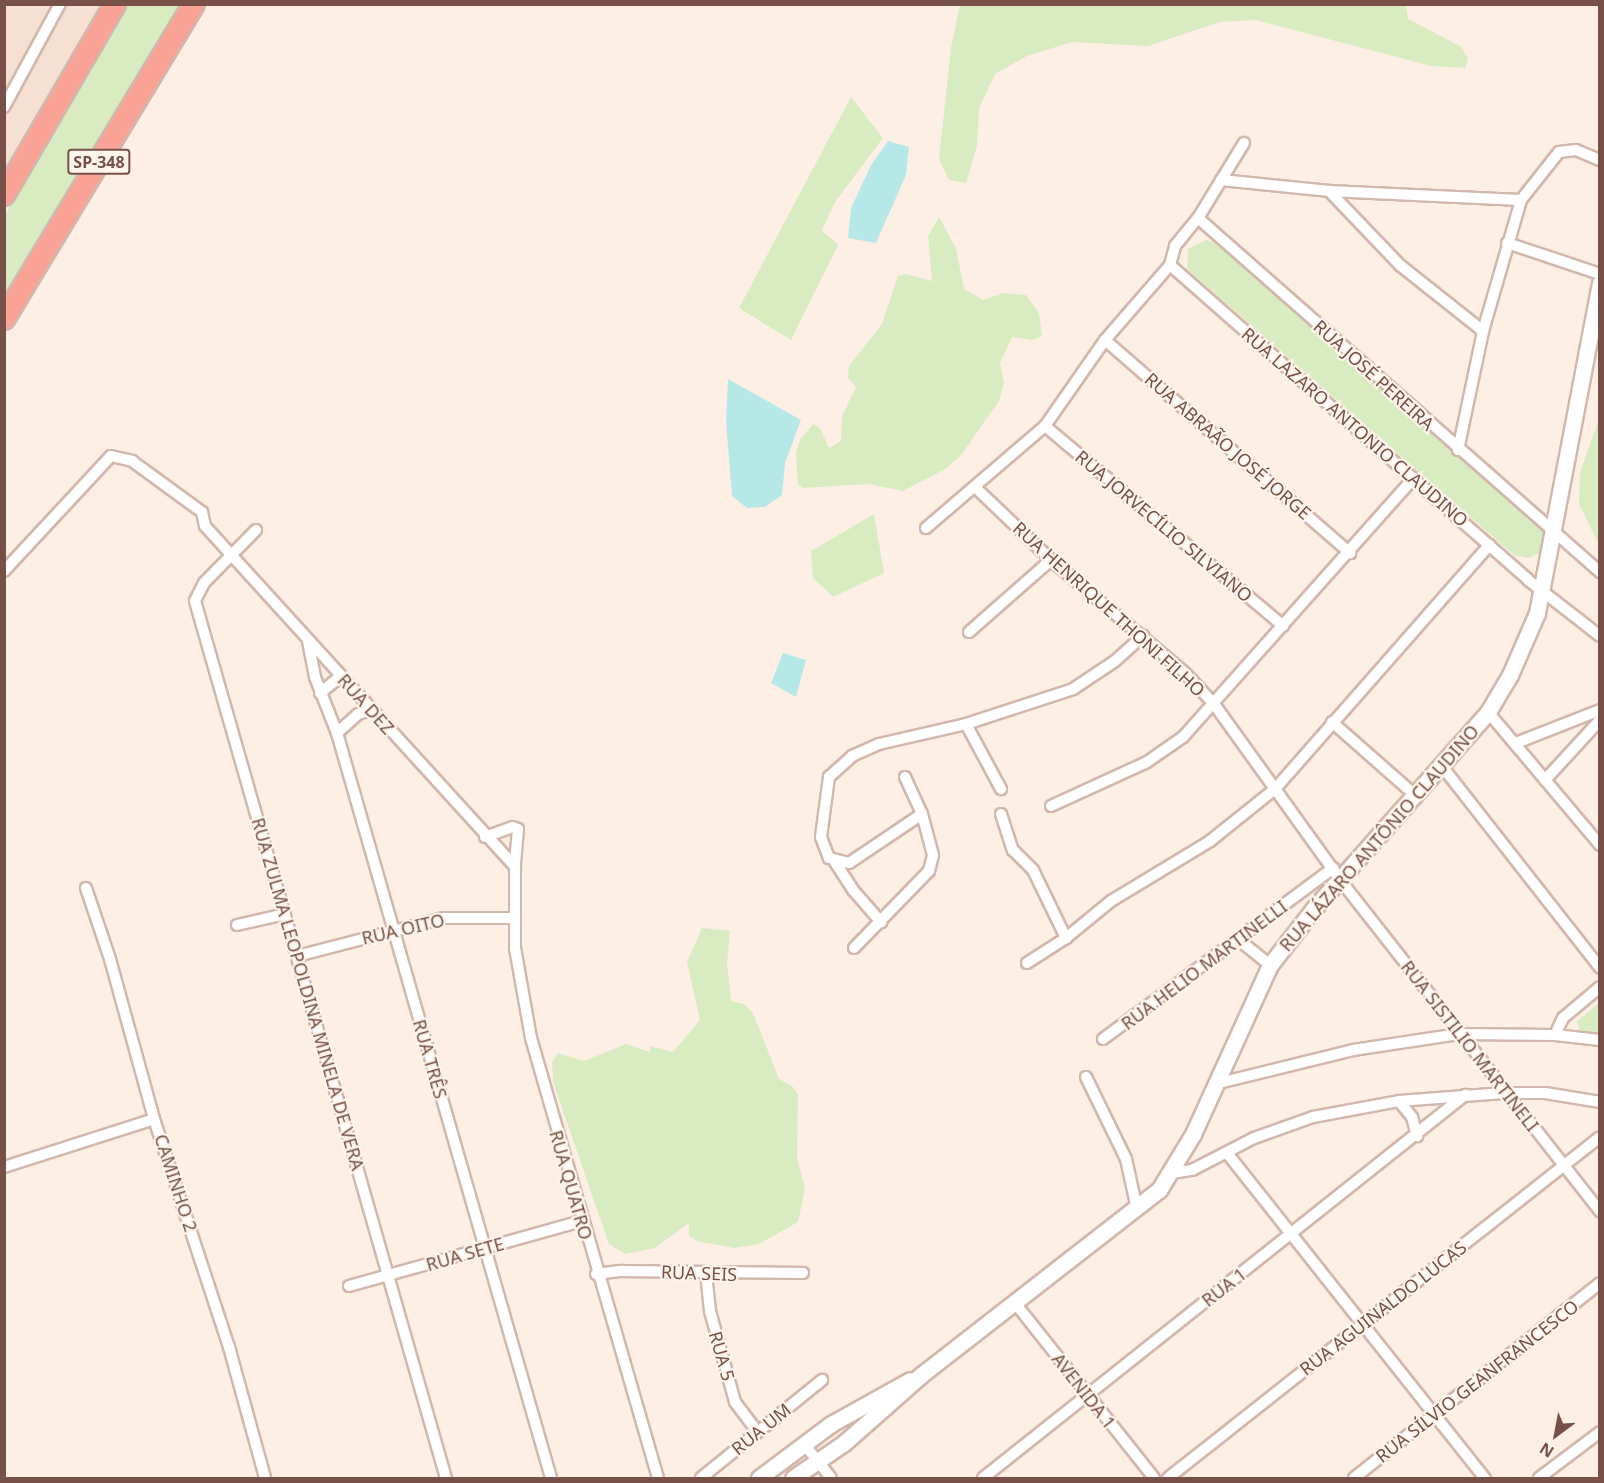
<!DOCTYPE html>
<html>
<head>
<meta charset="utf-8">
<style>
  body { margin:0 }
  #map { position:relative; width:1604px; height:1483px; overflow:hidden; background:#fdefe4; font-family:"Noto Sans",sans-serif }
  div>[style] { position:absolute }
  .residential>* { inset:0; background:#f6e0d2 }
  .green>* { inset:0; background:#d9ecc1 }
  .water>* { inset:0; background:#b7e8e8 }
  .roads { filter:drop-shadow(2px 0 #d2b7ac) drop-shadow(-2px 0 #d2b7ac) drop-shadow(0 2px #d2b7ac) drop-shadow(0 -2px #d2b7ac) }
  .street>* { height:10px; margin:-5px; padding:0 5px; transform-origin:5px; border-radius:5px; background:#fff }
  .secondary>* { height:15px; margin:-7.5px; padding:0 7.5px; transform-origin:7.5px; border-radius:7.5px; background:#fff }
  .highway>* { height:20px; margin:-10px; padding:0 10px; transform-origin:10px; border-radius:10px; background:#fba297 }
  span { translate:-50% -50%; white-space:nowrap; text-align:center; line-height:1.15; -webkit-text-stroke:4.5px #fff4eb; paint-order:stroke }
  .shield-label span { padding:2px 4px; background:#fff4eb; border:2px solid; border-radius:4px; -webkit-text-stroke-width:0 }
  .shield-label { font-size:16px; color:#775148; font-weight:700 }
  .street-label { font-size:18px; color:#775148 }
  .frame { position:absolute; inset:0; border:6px solid #775148; pointer-events:none }
  .north { position:absolute; left:1526px; top:1405px; width:60px; height:60px; -webkit-text-stroke:4px #fff4eb; paint-order:stroke; rotate:212deg; font-size:16px; font-weight:700; line-height:24px; text-align:center; color:#775148 }
  .north::after { content:''; display:block; margin:auto; width:21px; height:27px; background:#775148; clip-path:polygon(50% 0,100% 100%,50% 72%,0 100%) }
</style>
</head>
<body>
<div id="map">
  <div class="residential">
    <i style="clip-path:polygon(5px 5px,115px 5px,5px 195px)"></i>
  </div>
  <div class="green">
    <i style="clip-path:polygon(126px 5px,184px 5px,5px 300px,5px 215px)"></i>
    <i style="clip-path:polygon(960px 5px,1406px 5px,1408px 19px,1460px 46px,1468px 58px,1465px 68px,1431px 66px,1256px 20px,1220px 22px,1148px 46px,1072px 42px,1027px 56px,995px 74px,979px 108px,977px 146px,966px 183px,949px 180px,939px 159px,951px 48px)"></i>
    <i style="clip-path:polygon(851px 97px,883px 138px,835px 202px,822px 230px,838px 245px,791px 340px,739px 308px)"></i>
    <i style="clip-path:polygon(939px 217px,956px 248px,964px 289px,983px 300px,1003px 293px,1026px 295px,1039px 313px,1042px 336px,1032px 340px,1012px 337px,1000px 363px,1004px 383px,999px 401px,962px 454px,947px 468px,903px 491px,868px 484px,803px 488px,798px 485px,796px 452px,800px 440px,813px 424px,820px 428px,829px 448px,841px 441px,842px 416px,856px 387px,848px 378px,849px 366px,882px 324px,898px 276px,906px 274px,932px 281px,928px 236px)"></i>
    <i style="clip-path:polygon(1206px 240px,1215px 242px,1542px 528px,1545px 538px,1539px 553px,1529px 558px,1514px 555px,1187px 269px,1188px 249px)"></i>
    <i style="clip-path:polygon(1599px 418px,1600px 545px,1599px 545px,1579px 504px,1580px 473px)"></i>
    <i style="clip-path:polygon(874px 514px,884px 573px,833px 597px,813px 578px,811px 551px)"></i>
    <i style="clip-path:polygon(702px 928px,730px 931px,727px 963px,731px 1001px,744px 1004px,753px 1013px,779px 1079px,792px 1086px,798px 1094px,797px 1158px,805px 1188px,798px 1222px,759px 1244px,734px 1248px,697px 1241px,689px 1236px,689px 1223px,655px 1248px,625px 1254px,609px 1244px,553px 1082px,552px 1062px,558px 1053px,584px 1061px,626px 1044px,650px 1052px,650px 1046px,673px 1052px,700px 1020px,687px 962px)"></i>
    <i style="clip-path:polygon(1599px 1003px,1599px 1034px,1580px 1031px,1577px 1021px)"></i>
  </div>
  <div class="water">
    <i style="clip-path:polygon(888px 141px,909px 147px,906px 175px,876px 243px,848px 238px,851px 208px,871px 165px)"></i>
    <i style="clip-path:polygon(728px 379px,801px 420px,785px 463px,782px 495px,765px 507px,747px 508px,732px 496px,726px 421px)"></i>
    <i style="clip-path:polygon(783px 653px,806px 660px,796px 697px,771px 683px)"></i>
  </div>
  <div class="roads">
    <div class="street">
      <i style="left:4px;top:107px;width:117px;rotate:-61.5deg"></i>
      <i style="left:1221px;top:180px;width:109px;rotate:5.8deg"></i>
      <i style="left:1329px;top:191px;width:192px;rotate:2.7deg"></i>
      <i style="left:1329px;top:191px;width:104px;rotate:46.2deg"></i>
      <i style="left:1401px;top:266px;width:105px;rotate:38.4deg"></i>
      <i style="left:1198px;top:218px;width:536px;rotate:41.37deg"></i>
      <i style="left:1507px;top:243px;width:98px;rotate:18.4deg"></i>
      <i style="left:1170px;top:265px;width:477px;rotate:41.3deg"></i>
      <i style="left:1528px;top:580px;width:91px;rotate:37.9deg"></i>
      <i style="left:1105px;top:340px;width:325px;rotate:41deg"></i>
      <i style="left:1045px;top:426px;width:311px;rotate:40deg"></i>
      <i style="left:1458px;top:450px;width:122px;rotate:-78.1deg"></i>
      <i style="left:1483px;top:331px;width:136px;rotate:-73.8deg"></i>
      <i style="left:1521px;top:200px;width:61px;rotate:-51.6deg"></i>
      <i style="left:1559px;top:152px;width:17px;rotate:-7deg"></i>
      <i style="left:1576px;top:150px;width:26px;rotate:23deg"></i>
      <i style="left:976px;top:488px;width:104px;rotate:43.8deg"></i>
      <i style="left:1051px;top:560px;width:175px;rotate:40.1deg"></i>
      <i style="left:1185px;top:673px;width:42px;rotate:46.9deg"></i>
      <i style="left:1214px;top:704px;width:218px;rotate:54.3deg"></i>
      <i style="left:1341px;top:881px;width:420px;rotate:51.9deg"></i>
      <i style="left:926px;top:528px;width:157px;rotate:-40.6deg"></i>
      <i style="left:1045px;top:426px;width:105px;rotate:-55.1deg"></i>
      <i style="left:1105px;top:340px;width:99px;rotate:-49.1deg"></i>
      <i style="left:1170px;top:265px;width:20px;rotate:-75deg"></i>
      <i style="left:1175px;top:246px;width:36px;rotate:-51deg"></i>
      <i style="left:1198px;top:218px;width:88px;rotate:-58.5deg"></i>
      <i style="left:256px;top:530px;width:74px;rotate:134.5deg"></i>
      <i style="left:204px;top:583px;width:20px;rotate:117deg"></i>
      <i style="left:195px;top:601px;width:912px;rotate:74.03deg"></i>
      <i style="left:4px;top:571px;width:157px;rotate:-47.1deg"></i>
      <i style="left:111px;top:456px;width:22px;rotate:13deg"></i>
      <i style="left:132px;top:461px;width:87px;rotate:36.1deg"></i>
      <i style="left:202px;top:512px;width:14px;rotate:78deg"></i>
      <i style="left:205px;top:526px;width:461px;rotate:47.7deg"></i>
      <i style="left:515px;top:867px;width:81px;rotate:90deg"></i>
      <i style="left:515px;top:948px;width:91px;rotate:79.9deg"></i>
      <i style="left:531px;top:1038px;width:458px;rotate:73.9deg"></i>
      <i style="left:969px;top:632px;width:109px;rotate:-41.3deg"></i>
      <i style="left:308px;top:641px;width:37px;rotate:79deg"></i>
      <i style="left:315px;top:677px;width:60px;rotate:68.6deg"></i>
      <i style="left:337px;top:733px;width:775px;rotate:73.97deg"></i>
      <i style="left:320px;top:693px;width:27px;rotate:-39deg"></i>
      <i style="left:1488px;top:712px;width:174px;rotate:49.9deg"></i>
      <i style="left:1332px;top:722px;width:112px;rotate:41.4deg"></i>
      <i style="left:966px;top:724px;width:74px;rotate:61.7deg"></i>
      <i style="left:337px;top:733px;width:28px;rotate:-42deg"></i>
      <i style="left:358px;top:714px;width:14px;rotate:-17deg"></i>
      <i style="left:1516px;top:743px;width:90px;rotate:-21.4deg"></i>
      <i style="left:1441px;top:765px;width:258px;rotate:51.9deg"></i>
      <i style="left:905px;top:777px;width:41px;rotate:65.3deg"></i>
      <i style="left:922px;top:814px;width:88px;rotate:146.1deg"></i>
      <i style="left:849px;top:863px;width:21px;rotate:-166deg"></i>
      <i style="left:829px;top:858px;width:22px;rotate:-111deg"></i>
      <i style="left:821px;top:837px;width:61px;rotate:-82.4deg"></i>
      <i style="left:829px;top:777px;width:31px;rotate:-42deg"></i>
      <i style="left:852px;top:756px;width:30px;rotate:-24deg"></i>
      <i style="left:879px;top:744px;width:89px;rotate:-12.9deg"></i>
      <i style="left:966px;top:724px;width:113px;rotate:-18.1deg"></i>
      <i style="left:1073px;top:689px;width:50px;rotate:-33.7deg"></i>
      <i style="left:1115px;top:661px;width:38px;rotate:-42deg"></i>
      <i style="left:1545px;top:780px;width:81px;rotate:-47.5deg"></i>
      <i style="left:1051px;top:806px;width:106px;rotate:-24.6deg"></i>
      <i style="left:1147px;top:762px;width:44px;rotate:-34.8deg"></i>
      <i style="left:1183px;top:737px;width:347px;rotate:-48.3deg"></i>
      <i style="left:1001px;top:814px;width:38px;rotate:72deg"></i>
      <i style="left:1013px;top:850px;width:28px;rotate:45deg"></i>
      <i style="left:1033px;top:870px;width:76px;rotate:64.1deg"></i>
      <i style="left:485px;top:837px;width:29px;rotate:-20deg"></i>
      <i style="left:512px;top:827px;width:6px;rotate:18deg"></i>
      <i style="left:518px;top:829px;width:38px;rotate:95deg"></i>
      <i style="left:835px;top:862px;width:33px;rotate:57deg"></i>
      <i style="left:853px;top:890px;width:43px;rotate:48.8deg"></i>
      <i style="left:86px;top:888px;width:75px;rotate:71.3deg"></i>
      <i style="left:110px;top:959px;width:166px;rotate:74.6deg"></i>
      <i style="left:154px;top:1119px;width:240px;rotate:71.8deg"></i>
      <i style="left:229px;top:1347px;width:136px;rotate:74.6deg"></i>
      <i style="left:237px;top:925px;width:49px;rotate:-12.9deg"></i>
      <i style="left:1239px;top:940px;width:40px;rotate:39deg"></i>
      <i style="left:854px;top:948px;width:107px;rotate:-45.8deg"></i>
      <i style="left:929px;top:871px;width:16px;rotate:-76deg"></i>
      <i style="left:933px;top:855px;width:42px;rotate:-105deg"></i>
      <i style="left:297px;top:956px;width:152px;rotate:-14.5deg"></i>
      <i style="left:444px;top:918px;width:68px"></i>
      <i style="left:1027px;top:963px;width:46px;rotate:-32.7deg"></i>
      <i style="left:1066px;top:938px;width:58px;rotate:-39.4deg"></i>
      <i style="left:1111px;top:901px;width:116px;rotate:-31.2deg"></i>
      <i style="left:1210px;top:841px;width:83px;rotate:-38.7deg"></i>
      <i style="left:1275px;top:789px;width:325px;rotate:-48.7deg"></i>
      <i style="left:1555px;top:1035px;width:19px;rotate:-65deg"></i>
      <i style="left:1563px;top:1018px;width:48px;rotate:-40deg"></i>
      <i style="left:1103px;top:1039px;width:287px;rotate:-36.6deg"></i>
      <i style="left:1086px;top:1077px;width:91px;rotate:64deg"></i>
      <i style="left:1126px;top:1159px;width:51px;rotate:77.6deg"></i>
      <i style="left:1215px;top:1084px;width:142px;rotate:-13.8deg"></i>
      <i style="left:1353px;top:1050px;width:107px;rotate:-8.6deg"></i>
      <i style="left:1459px;top:1034px;width:96px;rotate:0.6deg"></i>
      <i style="left:1555px;top:1035px;width:45px;rotate:6.3deg"></i>
      <i style="left:1399px;top:1101px;width:21px;rotate:51deg"></i>
      <i style="left:1412px;top:1117px;width:20px;rotate:75deg"></i>
      <i style="left:1227px;top:1153px;width:415px;rotate:51.6deg"></i>
      <i style="left:4px;top:1167px;width:157px;rotate:-17.7deg"></i>
      <i style="left:1172px;top:1173px;width:20px;rotate:-9deg"></i>
      <i style="left:1192px;top:1170px;width:70px;rotate:-27.3deg"></i>
      <i style="left:1254px;top:1138px;width:63px;rotate:-19.6deg"></i>
      <i style="left:1313px;top:1117px;width:87px;rotate:-10.5deg"></i>
      <i style="left:1399px;top:1101px;width:105px;rotate:-4.4deg"></i>
      <i style="left:1504px;top:1093px;width:41px"></i>
      <i style="left:1545px;top:1093px;width:56px;rotate:9.3deg"></i>
      <i style="left:706px;top:1273px;width:38px;rotate:84deg"></i>
      <i style="left:710px;top:1311px;width:94px;rotate:74.6deg"></i>
      <i style="left:735px;top:1402px;width:36px;rotate:53deg"></i>
      <i style="left:596px;top:1274px;width:26px;rotate:-7deg"></i>
      <i style="left:622px;top:1271px;width:181px;rotate:0.6deg"></i>
      <i style="left:349px;top:1286px;width:242px;rotate:-15.6deg"></i>
      <i style="left:1015px;top:1303px;width:223px;rotate:51.5deg"></i>
      <i style="left:804px;top:1444px;width:43px;rotate:51.5deg"></i>
      <i style="left:701px;top:1478px;width:156px;rotate:-39deg"></i>
      <i style="left:983px;top:1478px;width:616px;rotate:-38.47deg"></i>
      <i style="left:1168px;top:1478px;width:550px;rotate:-38.29deg"></i>
      <i style="left:1354px;top:1478px;width:314px;rotate:-38.4deg"></i>
      <i style="left:1539px;top:1478px;width:76px;rotate:-37deg"></i>
    </div>
    <div class="secondary">
      <i style="left:759px;top:1478px;width:90px;rotate:-36.9deg"></i>
      <i style="left:831px;top:1424px;width:90px;rotate:-29.1deg"></i>
      <i style="left:793px;top:1478px;width:62px;rotate:-34.5deg"></i>
      <i style="left:844px;top:1443px;width:103px;rotate:-41.4deg"></i>
      <i style="left:921px;top:1375px;width:301px;rotate:-37.9deg"></i>
      <i style="left:1159px;top:1190px;width:66px;rotate:-58.7deg"></i>
      <i style="left:1193px;top:1134px;width:186px;rotate:-65.5deg"></i>
      <i style="left:1270px;top:965px;width:73px;rotate:-52.2deg"></i>
      <i style="left:1315px;top:907px;width:261px;rotate:-48.4deg"></i>
      <i style="left:1488px;top:712px;width:43px;rotate:-59.3deg"></i>
      <i style="left:1510px;top:675px;width:68px;rotate:-66.5deg"></i>
      <i style="left:1537px;top:613px;width:336px;rotate:-79.2deg"></i>
    </div>
    <div class="highway">
      <i style="left:4px;top:195px;width:221px;rotate:-59.8deg"></i>
      <i style="left:4px;top:319px;width:368px;rotate:-58.9deg"></i>
    </div>
  </div>
  <div class="shield-label">
    <span style="left:99px;top:162px">SP-348</span>
  </div>
  <div class="street-label">
    <span style="left:1374px;top:375px;rotate:42deg">RUA JOSÉ PEREIRA</span>
    <span style="left:1355px;top:427px;rotate:41deg">RUA LAZARO ANTONIO CLAUDINO</span>
    <span style="left:1228px;top:446px;rotate:41deg">RUA ABRAÃO JOSÉ JORGE</span>
    <span style="left:1164px;top:526px;rotate:40deg">RUA JORVECÍLIO SILVIANO</span>
    <span style="left:1109px;top:609px;rotate:42deg">RUA HENRIQUE THONI FILHO</span>
    <span style="left:366px;top:704px;rotate:48deg">RUA DEZ</span>
    <span style="left:1379px;top:838px;rotate:-49deg">RUA LÁZARO ANTÔNIO CLAUDINO</span>
    <span style="left:403px;top:929px;rotate:-13deg">RUA OITO</span>
    <span style="left:1204px;top:965px;rotate:-37deg">RUA HELIO MARTINELLI</span>
    <span style="left:308px;top:994px;rotate:74deg">RUA ZULMA LEOPOLDINA MINELA DE VERA</span>
    <span style="left:1470px;top:1046px;rotate:52deg">RUA SISTILIO MARTINELI</span>
    <span style="left:430px;top:1059px;rotate:74deg">RUA TRÊS</span>
    <span style="left:176px;top:1183px;rotate:72deg">CAMINHO 2</span>
    <span style="left:571px;top:1185px;rotate:74deg">RUA QUATRO</span>
    <span style="left:465px;top:1254px;rotate:-16deg">RUA SETE</span>
    <span style="left:699px;top:1273px;rotate:2deg">RUA SEIS</span>
    <span style="left:1224px;top:1287px;rotate:-38deg">RUA 1</span>
    <span style="left:1383px;top:1308px;rotate:-38deg">RUA AGUINALDO LUCAS</span>
    <span style="left:722px;top:1356px;rotate:74deg">RUA 5</span>
    <span style="left:1477px;top:1381px;rotate:-38deg">RUA SÍLVIO GEANFRANCESCO</span>
    <span style="left:1084px;top:1391px;rotate:52deg">AVENIDA 1</span>
    <span style="left:761px;top:1429px;rotate:-39deg">RUA UM</span>
  </div>
  <div class="frame"></div>
  <div class="north">N</div>
</div>
</body>
</html>
